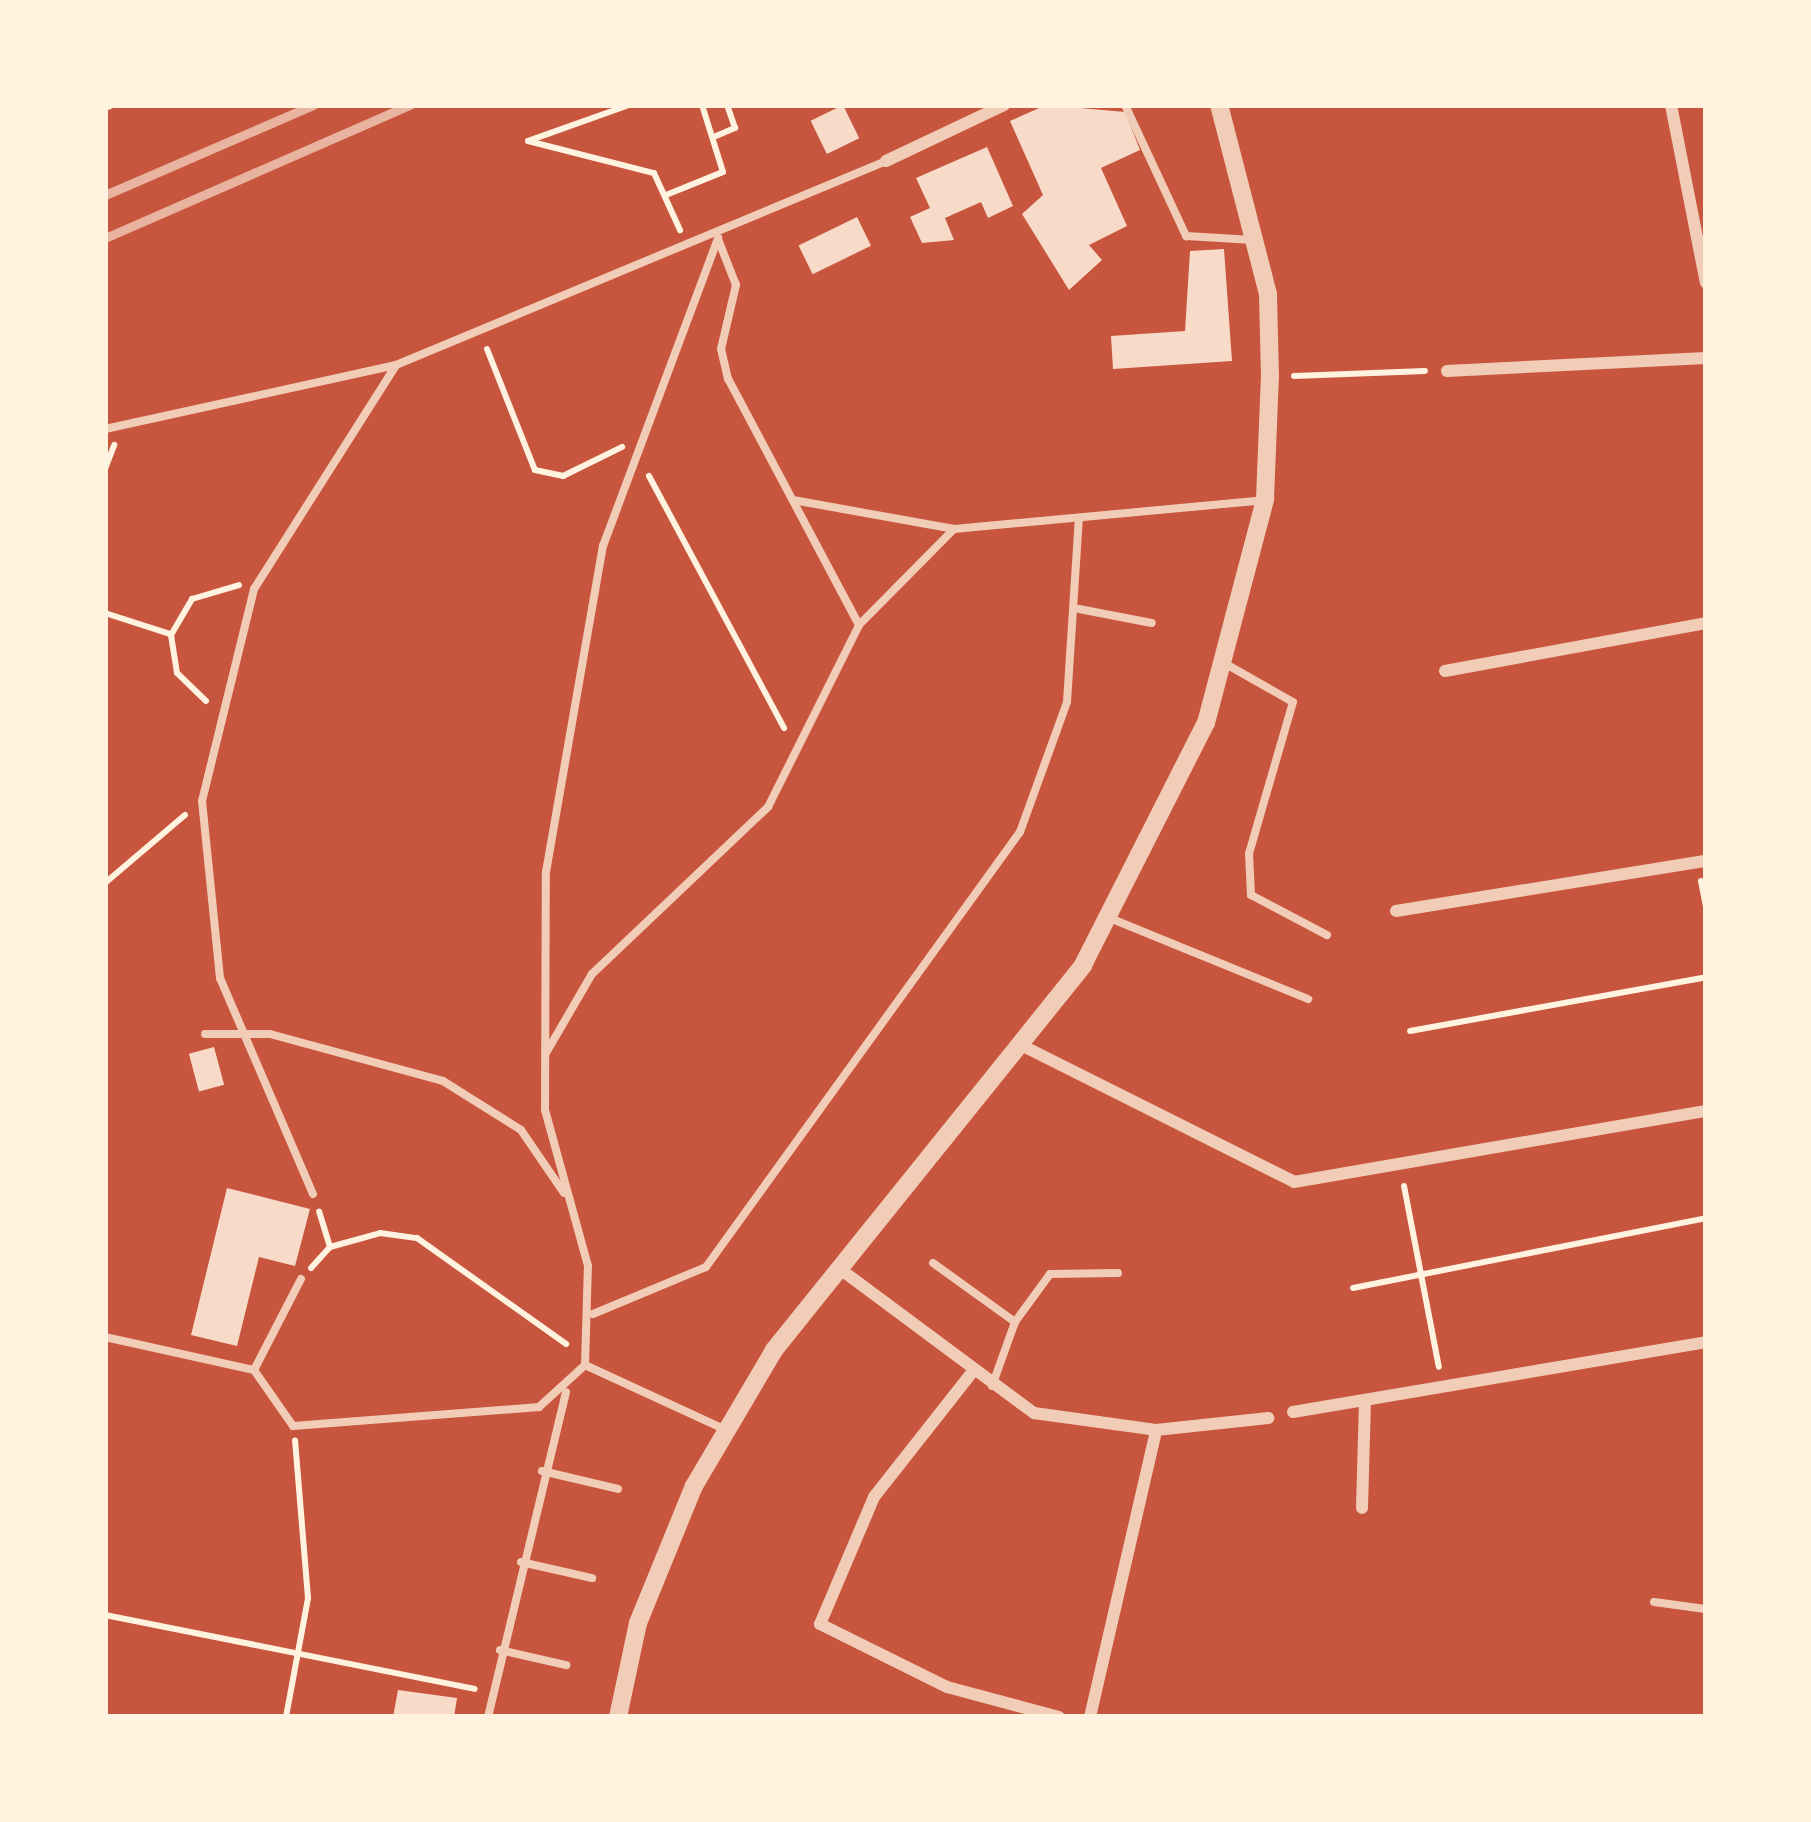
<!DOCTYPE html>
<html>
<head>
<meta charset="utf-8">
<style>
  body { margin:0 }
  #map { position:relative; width:1811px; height:1822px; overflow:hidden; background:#c8553d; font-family:"PT Sans",sans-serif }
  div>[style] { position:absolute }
  .building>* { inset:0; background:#f7dbc8; transform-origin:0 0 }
  .path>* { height:6px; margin:-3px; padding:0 3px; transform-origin:3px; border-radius:3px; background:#fff3e0 }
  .service>* { height:8px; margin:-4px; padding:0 4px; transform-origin:4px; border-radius:4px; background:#f1ccb7 }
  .minor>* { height:12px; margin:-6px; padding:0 6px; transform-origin:6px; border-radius:6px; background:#f1ccb7 }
  .tertiary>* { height:18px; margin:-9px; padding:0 9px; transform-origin:9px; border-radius:9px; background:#f1ccb7 }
  .rail>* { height:9px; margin:-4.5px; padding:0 4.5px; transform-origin:4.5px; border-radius:4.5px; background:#e9b49f }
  span { translate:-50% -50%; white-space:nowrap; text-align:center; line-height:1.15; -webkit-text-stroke:9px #fff3e0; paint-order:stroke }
  .frame { position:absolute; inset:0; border:108px solid #fff3e0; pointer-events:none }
</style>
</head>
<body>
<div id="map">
  <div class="building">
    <i style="left:843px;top:105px;width:37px;height:36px;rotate:64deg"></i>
    <i style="clip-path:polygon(1046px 105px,1125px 112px,1140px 150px,1101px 168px,1127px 226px,1089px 245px,1102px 260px,1069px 290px,1022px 214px,1043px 195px,1010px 121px)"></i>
    <i style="clip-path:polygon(987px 147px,1013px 206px,988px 218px,981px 202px,945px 218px,954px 240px,922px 243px,910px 217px,930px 208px,916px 178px)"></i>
    <i style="left:857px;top:217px;width:32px;height:65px;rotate:64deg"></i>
    <i style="clip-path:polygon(1224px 249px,1232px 361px,1113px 369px,1111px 336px,1185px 331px,1190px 251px)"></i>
    <i style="left:214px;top:1047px;width:39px;height:26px;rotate:75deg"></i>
    <i style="clip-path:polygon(227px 1188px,310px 1209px,295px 1266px,259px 1257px,237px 1346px,191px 1335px)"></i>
    <i style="clip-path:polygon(398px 1690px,457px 1698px,454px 1717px,393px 1717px)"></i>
  </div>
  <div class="path">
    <i style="left:629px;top:105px;width:107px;rotate:160.4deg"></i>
    <i style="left:528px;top:141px;width:130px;rotate:14.3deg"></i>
    <i style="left:654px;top:173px;width:63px;rotate:65.5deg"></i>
    <i style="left:105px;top:108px;width:9px;rotate:-21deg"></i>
    <i style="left:716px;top:136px;width:21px;rotate:-23deg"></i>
    <i style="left:735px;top:128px;width:24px;rotate:-109deg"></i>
    <i style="left:666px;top:195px;width:61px;rotate:-22deg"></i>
    <i style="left:723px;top:172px;width:70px;rotate:-107.4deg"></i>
    <i style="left:487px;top:349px;width:130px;rotate:68.4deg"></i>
    <i style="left:535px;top:470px;width:29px;rotate:12deg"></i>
    <i style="left:563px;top:476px;width:66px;rotate:-26.2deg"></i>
    <i style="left:1294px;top:376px;width:131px;rotate:-2.2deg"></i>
    <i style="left:105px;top:469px;width:26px;rotate:-69deg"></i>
    <i style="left:649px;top:476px;width:286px;rotate:61.8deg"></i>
    <i style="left:105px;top:613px;width:68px;rotate:17.9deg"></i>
    <i style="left:206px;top:701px;width:40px;rotate:-136deg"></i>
    <i style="left:177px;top:673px;width:38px;rotate:-99deg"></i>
    <i style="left:171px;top:635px;width:42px;rotate:-59.7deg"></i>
    <i style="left:192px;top:599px;width:49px;rotate:-16.6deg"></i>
    <i style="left:1701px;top:881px;width:26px;rotate:79deg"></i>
    <i style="left:105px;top:883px;width:105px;rotate:-40.4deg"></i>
    <i style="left:1410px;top:1031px;width:301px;rotate:-10.3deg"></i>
    <i style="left:1404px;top:1186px;width:184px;rotate:79.1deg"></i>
    <i style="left:330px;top:1247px;width:52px;rotate:-15.6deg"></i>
    <i style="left:380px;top:1233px;width:37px;rotate:8deg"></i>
    <i style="left:417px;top:1238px;width:183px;rotate:35.4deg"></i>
    <i style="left:311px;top:1268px;width:28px;rotate:-48deg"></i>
    <i style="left:330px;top:1247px;width:37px;rotate:-107deg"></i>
    <i style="left:1353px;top:1288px;width:360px;rotate:-11.2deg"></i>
    <i style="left:105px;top:1615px;width:377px;rotate:11.3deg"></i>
    <i style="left:286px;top:1717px;width:121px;rotate:-79.5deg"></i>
    <i style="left:308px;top:1598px;width:158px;rotate:-94.7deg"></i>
  </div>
  <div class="service">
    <i style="left:1125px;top:105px;width:145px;rotate:65deg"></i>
    <i style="left:1186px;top:236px;width:67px;rotate:3.4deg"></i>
    <i style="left:105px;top:429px;width:298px;rotate:-12.4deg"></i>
    <i style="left:793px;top:500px;width:164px;rotate:10.2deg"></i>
    <i style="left:954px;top:529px;width:311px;rotate:-5.3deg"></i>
    <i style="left:1079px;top:609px;width:74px;rotate:10.9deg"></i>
    <i style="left:859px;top:625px;width:134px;rotate:-45.3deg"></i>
    <i style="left:1224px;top:663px;width:79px;rotate:29.5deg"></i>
    <i style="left:1293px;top:702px;width:157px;rotate:106.2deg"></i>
    <i style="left:1249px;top:853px;width:42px;rotate:87.3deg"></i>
    <i style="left:1251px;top:895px;width:86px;rotate:27.8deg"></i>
    <i style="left:1112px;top:919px;width:212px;rotate:22.2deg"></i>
    <i style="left:205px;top:1034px;width:65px"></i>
    <i style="left:270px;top:1034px;width:179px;rotate:15.2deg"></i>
    <i style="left:443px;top:1081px;width:92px;rotate:32.1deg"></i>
    <i style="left:521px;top:1130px;width:76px;rotate:55.7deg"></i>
    <i style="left:546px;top:1053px;width:91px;rotate:-59.8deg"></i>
    <i style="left:592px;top:974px;width:243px;rotate:-43.5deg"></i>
    <i style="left:768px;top:807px;width:203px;rotate:-63.4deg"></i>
    <i style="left:859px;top:625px;width:279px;rotate:-118deg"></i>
    <i style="left:728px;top:379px;width:31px;rotate:-103deg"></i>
    <i style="left:721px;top:349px;width:66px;rotate:-76.8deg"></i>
    <i style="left:736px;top:285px;width:49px;rotate:-111.4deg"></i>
    <i style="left:313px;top:1194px;width:235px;rotate:-113.3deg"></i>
    <i style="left:220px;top:978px;width:178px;rotate:-95.8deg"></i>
    <i style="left:202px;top:801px;width:218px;rotate:-76.2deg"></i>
    <i style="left:254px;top:589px;width:265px;rotate:-57.6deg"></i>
    <i style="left:396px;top:365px;width:531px;rotate:-22.6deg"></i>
    <i style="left:933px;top:1263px;width:101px;rotate:35.7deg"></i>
    <i style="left:301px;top:1279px;width:102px;rotate:117.3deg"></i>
    <i style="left:254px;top:1370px;width:68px;rotate:55.1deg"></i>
    <i style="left:293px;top:1426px;width:247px;rotate:-4.4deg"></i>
    <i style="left:539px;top:1407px;width:62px;rotate:-42.4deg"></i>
    <i style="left:585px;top:1365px;width:99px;rotate:-88.3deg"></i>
    <i style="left:588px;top:1266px;width:162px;rotate:-105.4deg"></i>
    <i style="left:545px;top:1110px;width:238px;rotate:-89.8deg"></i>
    <i style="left:546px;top:872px;width:331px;rotate:-80.1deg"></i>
    <i style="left:603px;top:546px;width:329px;rotate:-69.5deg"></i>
    <i style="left:593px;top:1314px;width:122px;rotate:-22.6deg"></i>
    <i style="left:706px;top:1267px;width:536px;rotate:-54.18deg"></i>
    <i style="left:1020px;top:832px;width:138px;rotate:-70.1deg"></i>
    <i style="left:1067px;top:702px;width:184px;rotate:-86.3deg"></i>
    <i style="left:105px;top:1337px;width:153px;rotate:12.5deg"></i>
    <i style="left:585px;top:1365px;width:155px;rotate:24.7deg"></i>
    <i style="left:992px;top:1386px;width:68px;rotate:-70.2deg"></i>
    <i style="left:1015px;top:1322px;width:59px;rotate:-53.9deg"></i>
    <i style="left:1050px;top:1274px;width:68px;rotate:-0.8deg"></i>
    <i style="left:542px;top:1471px;width:78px;rotate:13.3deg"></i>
    <i style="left:521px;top:1562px;width:73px;rotate:12.7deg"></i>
    <i style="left:1654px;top:1602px;width:52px;rotate:7.7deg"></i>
    <i style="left:500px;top:1650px;width:68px;rotate:12.8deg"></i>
    <i style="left:488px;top:1717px;width:334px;rotate:-76.5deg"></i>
  </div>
  <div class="minor">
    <i style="left:1671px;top:105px;width:181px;rotate:78.9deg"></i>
    <i style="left:886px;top:161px;width:131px;rotate:-25.4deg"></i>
    <i style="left:1447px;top:371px;width:259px;rotate:-2.9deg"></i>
    <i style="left:1445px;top:671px;width:265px;rotate:-10.4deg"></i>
    <i style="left:1396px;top:911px;width:314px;rotate:-9.2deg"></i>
    <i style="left:1023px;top:1046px;width:303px;rotate:26.6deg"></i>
    <i style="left:1294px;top:1182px;width:418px;rotate:-9.8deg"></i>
    <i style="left:840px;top:1269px;width:242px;rotate:36.6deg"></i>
    <i style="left:1034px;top:1413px;width:123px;rotate:7.9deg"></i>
    <i style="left:1156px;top:1430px;width:113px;rotate:-6.1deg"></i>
    <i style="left:970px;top:1375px;width:155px;rotate:128.2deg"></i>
    <i style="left:874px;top:1497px;width:138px;rotate:113deg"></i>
    <i style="left:820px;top:1624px;width:142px;rotate:26.4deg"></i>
    <i style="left:947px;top:1687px;width:116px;rotate:15deg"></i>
    <i style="left:1293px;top:1412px;width:419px;rotate:-9.6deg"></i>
    <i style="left:1362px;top:1508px;width:106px;rotate:-88.4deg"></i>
    <i style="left:1090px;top:1717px;width:294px;rotate:-77deg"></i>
  </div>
  <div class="tertiary">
    <i style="left:618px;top:1717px;width:96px;rotate:-78deg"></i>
    <i style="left:638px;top:1623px;width:148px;rotate:-67.8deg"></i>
    <i style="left:694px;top:1486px;width:158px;rotate:-59.5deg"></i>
    <i style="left:774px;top:1350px;width:494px;rotate:-51.2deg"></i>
    <i style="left:1083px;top:965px;width:271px;rotate:-63.1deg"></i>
    <i style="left:1206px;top:723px;width:232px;rotate:-75.2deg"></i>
    <i style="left:1265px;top:499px;width:122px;rotate:-87.7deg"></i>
    <i style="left:1270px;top:377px;width:83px;rotate:-91.4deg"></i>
    <i style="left:1268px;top:294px;width:195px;rotate:-104.5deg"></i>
  </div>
  <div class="rail">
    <i style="left:105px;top:195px;width:227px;rotate:-23.4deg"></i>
    <i style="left:105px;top:238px;width:333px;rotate:-23.6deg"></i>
  </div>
  <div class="frame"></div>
</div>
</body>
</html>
